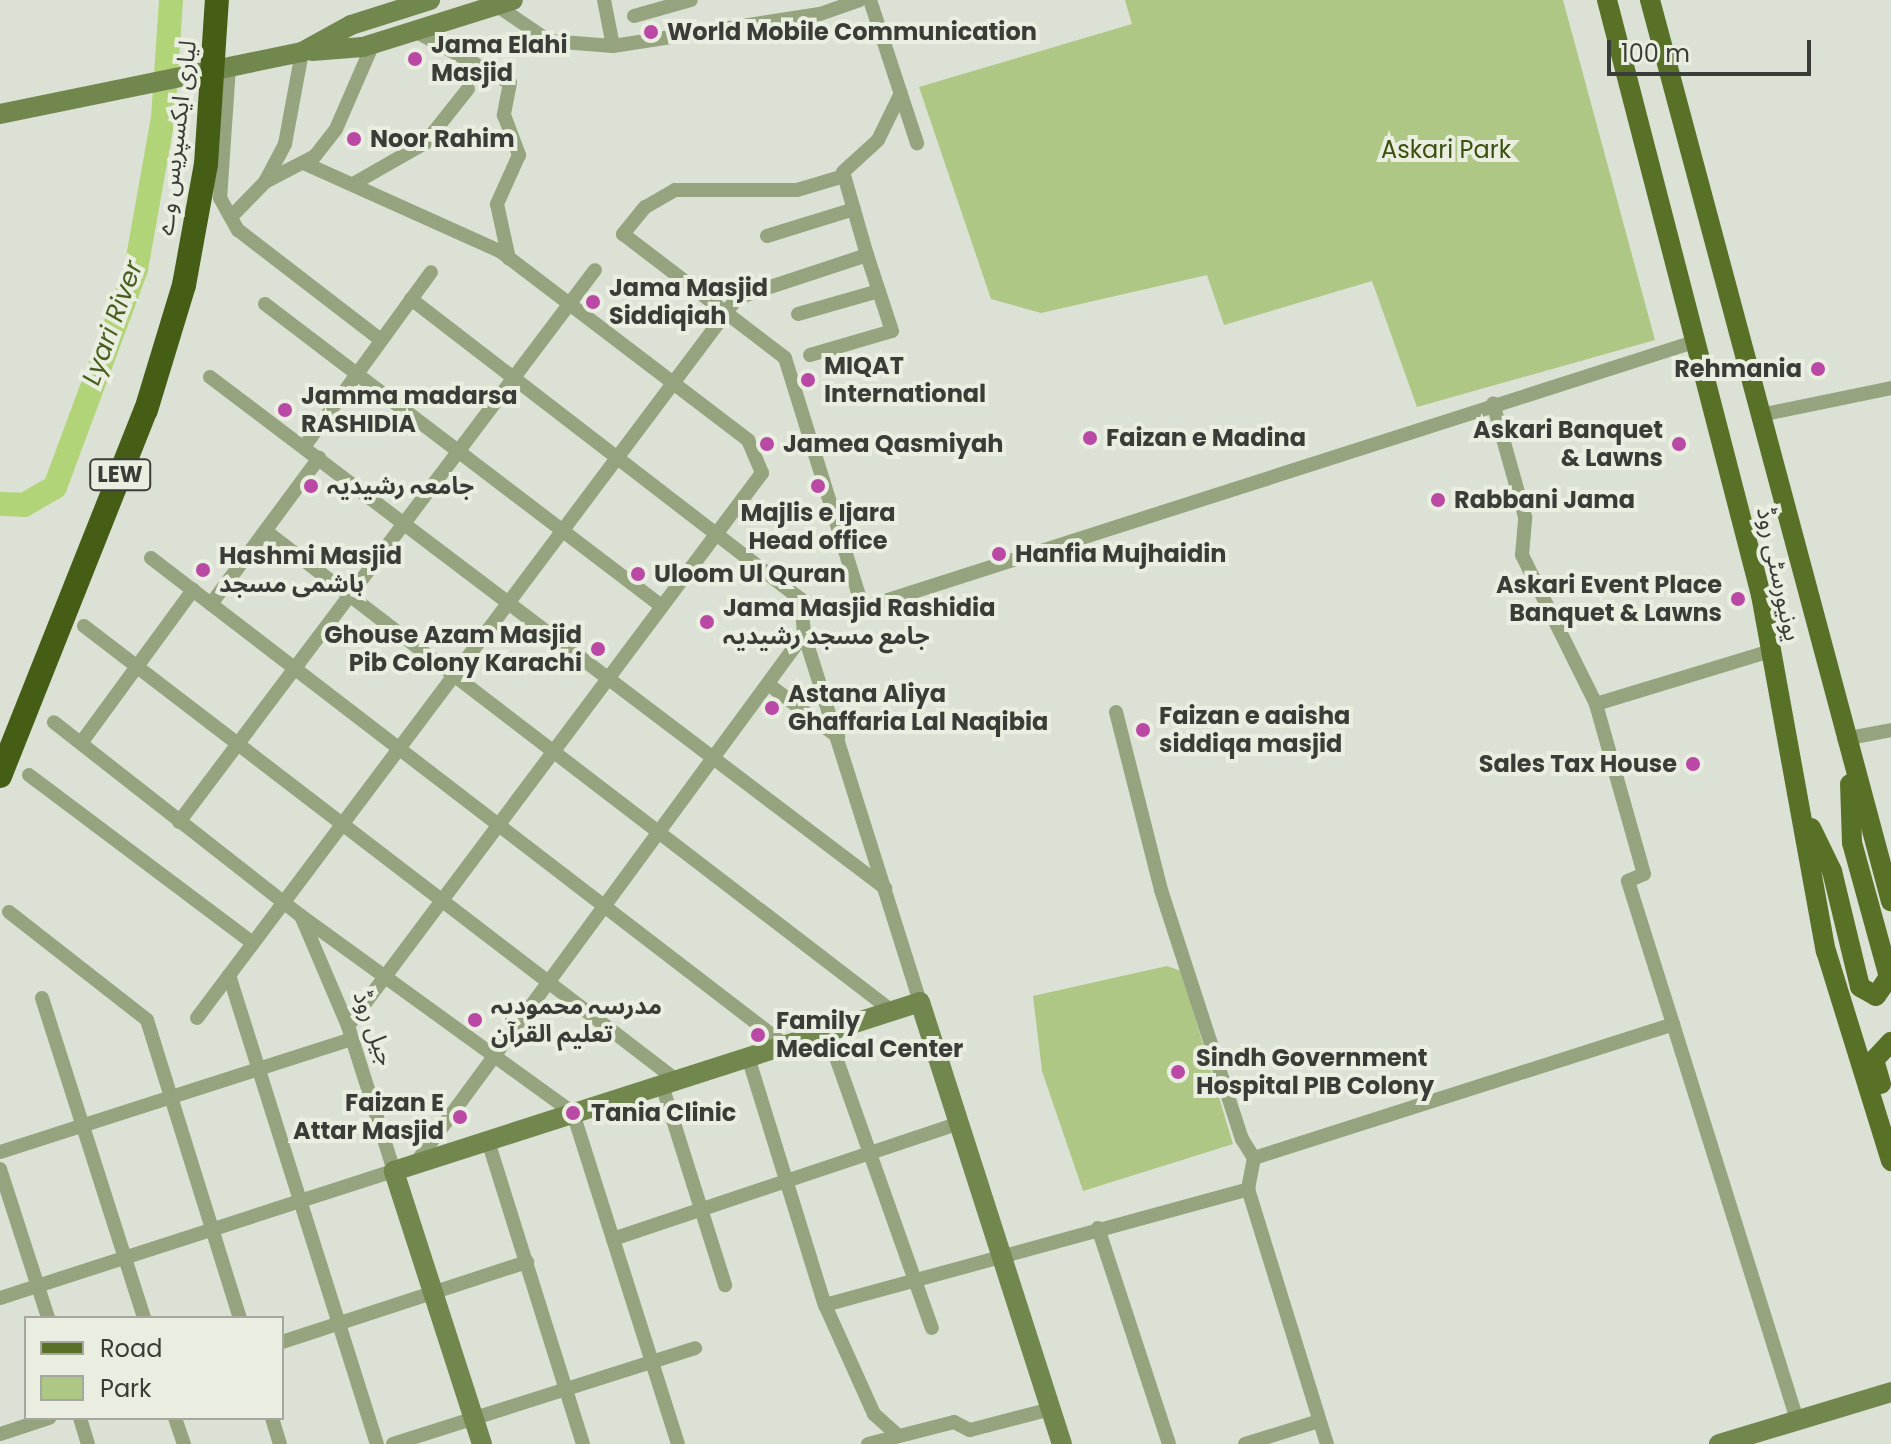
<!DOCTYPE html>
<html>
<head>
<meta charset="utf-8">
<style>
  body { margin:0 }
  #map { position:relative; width:1891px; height:1444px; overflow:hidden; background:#dbe1d4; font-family:Poppins,"Noto Sans Arabic",sans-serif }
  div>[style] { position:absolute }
  .green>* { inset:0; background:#aec785 }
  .river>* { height:24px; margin:-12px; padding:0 12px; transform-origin:12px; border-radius:12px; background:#b2d478 }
  .street>* { height:14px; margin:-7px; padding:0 7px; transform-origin:7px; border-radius:7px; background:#95a47e }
  .secondary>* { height:20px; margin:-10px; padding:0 10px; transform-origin:10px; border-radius:10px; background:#71874e }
  .primary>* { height:20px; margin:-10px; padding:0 10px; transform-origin:10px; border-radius:10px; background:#587127 }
  .highway>* { height:24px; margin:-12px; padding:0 12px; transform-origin:12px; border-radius:12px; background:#465d16 }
  .highway-bridge>* { height:24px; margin:-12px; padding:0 12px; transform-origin:12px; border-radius:12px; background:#465d16 }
  .dots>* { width:22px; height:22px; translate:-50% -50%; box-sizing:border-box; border:4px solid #e9eee1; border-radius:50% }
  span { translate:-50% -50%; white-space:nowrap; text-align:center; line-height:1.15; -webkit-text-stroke:8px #e9eee1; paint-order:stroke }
  .shield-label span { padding:2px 6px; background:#e9eee1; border:2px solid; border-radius:6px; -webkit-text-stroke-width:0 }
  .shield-label { font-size:22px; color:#3a3d37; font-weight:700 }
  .poi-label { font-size:24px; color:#3a3d37; font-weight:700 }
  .left { translate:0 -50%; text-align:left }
  .right { translate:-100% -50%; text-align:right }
  .street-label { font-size:24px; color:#3a3d37 }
  .park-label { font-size:24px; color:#3c500e }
  .water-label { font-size:26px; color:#495f1f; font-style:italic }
  .legend { position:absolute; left:24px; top:1316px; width:260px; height:104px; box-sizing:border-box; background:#e9eee1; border:2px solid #a3a79d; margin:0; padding:10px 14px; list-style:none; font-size:24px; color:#3a3d37 }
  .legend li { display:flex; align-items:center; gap:16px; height:40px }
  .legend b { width:40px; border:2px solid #a3a79d }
  .scale { position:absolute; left:1607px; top:40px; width:204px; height:36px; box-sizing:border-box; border:4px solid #3a3d37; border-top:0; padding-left:10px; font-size:24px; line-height:28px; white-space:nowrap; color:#3a3d37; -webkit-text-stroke:6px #e9eee1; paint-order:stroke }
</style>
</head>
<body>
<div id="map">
  <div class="green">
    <i style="clip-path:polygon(1125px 0,1563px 0,1655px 340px,1417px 407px,1372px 281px,1224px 325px,1207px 275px,1041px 313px,991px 299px,919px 87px,1132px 24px)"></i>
    <i style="clip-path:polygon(1167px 966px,1181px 971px,1233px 1144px,1083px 1191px,1042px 1071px,1033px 996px)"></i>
  </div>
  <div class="river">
    <i style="left:0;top:504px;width:24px;rotate:2deg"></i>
    <i style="left:24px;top:505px;width:36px;rotate:-30deg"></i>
    <i style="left:55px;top:487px;width:233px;rotate:-69.6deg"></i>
    <i style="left:136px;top:269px;width:153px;rotate:-79.9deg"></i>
    <i style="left:163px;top:118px;width:118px;rotate:-86.1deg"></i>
  </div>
  <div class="street">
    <i style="left:604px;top:0;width:47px;rotate:78.9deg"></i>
    <i style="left:870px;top:0;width:151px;rotate:71.8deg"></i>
    <i style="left:496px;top:5px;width:64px;rotate:34.2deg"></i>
    <i style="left:549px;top:41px;width:64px;rotate:4.5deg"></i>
    <i style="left:613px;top:46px;width:209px;rotate:-8.8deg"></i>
    <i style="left:820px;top:14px;width:42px;rotate:-19.3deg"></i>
    <i style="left:634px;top:16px;width:59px;rotate:-15.7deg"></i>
    <i style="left:415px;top:31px;width:108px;rotate:28.7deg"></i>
    <i style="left:510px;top:83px;width:33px;rotate:101deg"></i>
    <i style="left:504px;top:115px;width:43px;rotate:69.4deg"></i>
    <i style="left:519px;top:155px;width:54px;rotate:114.2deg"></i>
    <i style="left:497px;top:204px;width:56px;rotate:77.7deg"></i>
    <i style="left:229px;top:67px;width:131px;rotate:93.9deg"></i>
    <i style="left:220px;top:198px;width:37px;rotate:61deg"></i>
    <i style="left:238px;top:230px;width:180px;rotate:37.6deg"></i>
    <i style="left:306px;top:164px;width:213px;rotate:24.2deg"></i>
    <i style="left:500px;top:251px;width:312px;rotate:37.3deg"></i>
    <i style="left:748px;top:440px;width:36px;rotate:67deg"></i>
    <i style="left:762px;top:473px;width:691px;rotate:126.82deg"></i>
    <i style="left:844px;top:176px;width:49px;rotate:163.4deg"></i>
    <i style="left:797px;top:190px;width:122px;rotate:180deg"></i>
    <i style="left:675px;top:190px;width:34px;rotate:150deg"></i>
    <i style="left:645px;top:207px;width:35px;rotate:129deg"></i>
    <i style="left:623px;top:234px;width:204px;rotate:37.4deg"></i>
    <i style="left:785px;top:358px;width:262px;rotate:72.7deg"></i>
    <i style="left:863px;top:608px;width:876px;rotate:-17.75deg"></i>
    <i style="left:265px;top:182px;width:43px;rotate:-62.2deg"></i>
    <i style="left:285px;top:144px;width:94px;rotate:-79.5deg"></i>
    <i style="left:353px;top:184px;width:83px;rotate:-29.7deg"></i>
    <i style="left:425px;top:143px;width:69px;rotate:-51.5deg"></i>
    <i style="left:231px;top:217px;width:49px;rotate:-45.8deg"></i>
    <i style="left:265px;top:182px;width:56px;rotate:-27.5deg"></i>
    <i style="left:315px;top:156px;width:34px;rotate:-52deg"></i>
    <i style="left:336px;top:129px;width:93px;rotate:-66.5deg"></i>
    <i style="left:767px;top:236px;width:91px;rotate:-17.2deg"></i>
    <i style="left:411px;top:299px;width:492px;rotate:37.6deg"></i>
    <i style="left:801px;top:599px;width:35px;rotate:85deg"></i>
    <i style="left:804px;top:634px;width:386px;rotate:72.5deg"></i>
    <i style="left:265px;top:304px;width:499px;rotate:37.3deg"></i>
    <i style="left:798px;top:314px;width:84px;rotate:-15.9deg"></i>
    <i style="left:810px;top:355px;width:85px;rotate:-16.3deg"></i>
    <i style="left:892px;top:331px;width:80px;rotate:-108.2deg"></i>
    <i style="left:210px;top:377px;width:847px;rotate:37.13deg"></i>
    <i style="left:1760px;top:415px;width:134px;rotate:-11.6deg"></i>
    <i style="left:304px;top:447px;width:216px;rotate:-54deg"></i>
    <i style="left:267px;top:532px;width:787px;rotate:37.47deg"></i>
    <i style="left:151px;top:558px;width:799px;rotate:37.53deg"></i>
    <i style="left:211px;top:604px;width:182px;rotate:-53.5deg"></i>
    <i style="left:84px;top:626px;width:746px;rotate:37.48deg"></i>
    <i style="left:768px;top:684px;width:88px;rotate:37.1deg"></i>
    <i style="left:1596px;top:704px;width:182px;rotate:-16.9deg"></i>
    <i style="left:1116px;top:712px;width:184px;rotate:75.8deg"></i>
    <i style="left:1161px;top:890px;width:262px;rotate:72deg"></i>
    <i style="left:1242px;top:1139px;width:22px;rotate:58deg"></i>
    <i style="left:1254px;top:1158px;width:440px;rotate:-17.7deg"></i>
    <i style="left:1673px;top:1024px;width:150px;rotate:-107.5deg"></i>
    <i style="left:1628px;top:881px;width:17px;rotate:-24deg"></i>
    <i style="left:1644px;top:874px;width:177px;rotate:-105.8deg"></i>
    <i style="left:1596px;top:704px;width:166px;rotate:-116.4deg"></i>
    <i style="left:1522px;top:555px;width:38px;rotate:-85deg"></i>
    <i style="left:1525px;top:517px;width:118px;rotate:-105.7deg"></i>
    <i style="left:1844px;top:739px;width:48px;rotate:-10.8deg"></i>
    <i style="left:81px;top:743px;width:190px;rotate:-53.8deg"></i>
    <i style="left:29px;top:775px;width:280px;rotate:36.9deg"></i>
    <i style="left:179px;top:822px;width:691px;rotate:-53deg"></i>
    <i style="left:9px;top:912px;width:175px;rotate:38deg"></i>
    <i style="left:147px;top:1020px;width:312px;rotate:72.7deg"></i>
    <i style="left:301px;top:916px;width:336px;rotate:35.9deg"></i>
    <i style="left:573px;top:1113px;width:347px;rotate:72.4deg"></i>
    <i style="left:229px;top:975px;width:492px;rotate:72.5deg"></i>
    <i style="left:42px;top:998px;width:336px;rotate:72.3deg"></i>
    <i style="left:197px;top:1018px;width:900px;rotate:-53.13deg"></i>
    <i style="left:737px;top:298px;width:137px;rotate:-18.3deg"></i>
    <i style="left:867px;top:255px;width:86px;rotate:-106.1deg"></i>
    <i style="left:843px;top:172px;width:47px;rotate:-42.4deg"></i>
    <i style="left:878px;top:140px;width:52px;rotate:-63.9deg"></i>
    <i style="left:1673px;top:1024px;width:415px;rotate:72.6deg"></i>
    <i style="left:827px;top:1032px;width:314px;rotate:70.5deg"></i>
    <i style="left:748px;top:1057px;width:260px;rotate:72.8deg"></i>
    <i style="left:825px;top:1305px;width:120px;rotate:65.8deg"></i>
    <i style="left:874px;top:1414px;width:30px;rotate:42deg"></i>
    <i style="left:662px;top:1085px;width:210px;rotate:72.5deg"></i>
    <i style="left:488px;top:1141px;width:318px;rotate:72.6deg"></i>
    <i style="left:0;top:1152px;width:370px;rotate:-17.8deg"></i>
    <i style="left:1254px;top:1158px;width:32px;rotate:101deg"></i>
    <i style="left:1248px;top:1189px;width:267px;rotate:72.8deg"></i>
    <i style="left:415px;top:1164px;width:657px;rotate:-53.72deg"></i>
    <i style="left:0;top:1169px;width:157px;rotate:72.1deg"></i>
    <i style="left:1098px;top:1228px;width:227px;rotate:71.8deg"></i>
    <i style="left:613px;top:1239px;width:366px;rotate:-18.5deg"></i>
    <i style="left:0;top:1298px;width:414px;rotate:-17.9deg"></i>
    <i style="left:394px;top:1171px;width:152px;rotate:-107.6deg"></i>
    <i style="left:348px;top:1026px;width:120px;rotate:-113.1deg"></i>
    <i style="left:301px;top:916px;width:314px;rotate:-141.9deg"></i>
    <i style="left:825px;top:1305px;width:439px;rotate:-15.3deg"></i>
    <i style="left:282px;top:1342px;width:258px;rotate:-18.1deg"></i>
    <i style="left:80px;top:1418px;width:27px;rotate:73deg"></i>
    <i style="left:175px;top:1418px;width:28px;rotate:71deg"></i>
    <i style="left:272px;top:1418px;width:27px;rotate:73deg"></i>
    <i style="left:0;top:1434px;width:52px;rotate:-18.1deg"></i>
    <i style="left:393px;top:1444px;width:317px;rotate:-17.6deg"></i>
    <i style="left:868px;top:1444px;width:89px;rotate:-14.3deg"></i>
    <i style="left:954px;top:1422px;width:18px;rotate:27deg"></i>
    <i style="left:970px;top:1430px;width:84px;rotate:-14.5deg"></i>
    <i style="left:1245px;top:1444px;width:77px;rotate:-17.3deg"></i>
  </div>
  <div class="secondary">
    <i style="left:312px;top:51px;width:51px;rotate:-4.5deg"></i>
    <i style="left:363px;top:47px;width:157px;rotate:-17.4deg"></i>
    <i style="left:0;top:114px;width:308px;rotate:-11.6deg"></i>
    <i style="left:302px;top:52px;width:56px;rotate:-28.9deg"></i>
    <i style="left:351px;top:25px;width:83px;rotate:-17.6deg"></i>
    <i style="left:482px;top:1444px;width:287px;rotate:-107.9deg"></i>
    <i style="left:394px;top:1171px;width:552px;rotate:-17.81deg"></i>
    <i style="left:920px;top:1002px;width:464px;rotate:72.2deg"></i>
    <i style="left:1719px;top:1444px;width:180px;rotate:-16.8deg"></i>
  </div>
  <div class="primary">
    <i style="left:1607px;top:0;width:615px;rotate:75.49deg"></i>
    <i style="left:1761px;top:595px;width:362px;rotate:79.7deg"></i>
    <i style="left:1826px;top:951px;width:220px;rotate:72.8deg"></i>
    <i style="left:1650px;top:0;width:933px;rotate:75.03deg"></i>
    <i style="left:1811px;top:828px;width:48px;rotate:64deg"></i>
    <i style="left:1832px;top:871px;width:119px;rotate:76.4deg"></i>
    <i style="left:1860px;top:987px;width:18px;rotate:29deg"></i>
    <i style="left:1876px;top:996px;width:23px;rotate:-56deg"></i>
    <i style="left:1889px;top:977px;width:139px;rotate:-105.4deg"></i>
    <i style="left:1852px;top:843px;width:59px;rotate:-91.9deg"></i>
    <i style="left:1881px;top:1084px;width:25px;rotate:-106deg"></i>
    <i style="left:1874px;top:1060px;width:25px;rotate:-47deg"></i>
  </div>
  <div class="highway">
    <i style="left:0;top:776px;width:394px;rotate:-68.3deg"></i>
    <i style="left:146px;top:410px;width:131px;rotate:-73.1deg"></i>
    <i style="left:184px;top:285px;width:123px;rotate:-79.7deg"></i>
  </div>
  <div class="highway-bridge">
    <i style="left:206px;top:164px;width:164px;rotate:-86.2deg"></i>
  </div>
  <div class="dots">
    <i style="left:651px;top:32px;background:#ba49a5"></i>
    <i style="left:415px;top:59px;background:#ba49a5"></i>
    <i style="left:354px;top:139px;background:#ba49a5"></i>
    <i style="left:593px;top:302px;background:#ba49a5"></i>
    <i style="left:1818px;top:369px;background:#ba49a5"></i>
    <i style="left:808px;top:380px;background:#ba49a5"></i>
    <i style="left:285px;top:410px;background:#ba49a5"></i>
    <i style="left:1090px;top:438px;background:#ba49a5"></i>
    <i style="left:767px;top:444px;background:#ba49a5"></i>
    <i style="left:1679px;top:444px;background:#ba49a5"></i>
    <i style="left:311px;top:486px;background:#ba49a5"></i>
    <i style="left:818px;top:486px;background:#ba49a5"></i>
    <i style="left:1438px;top:500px;background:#ba49a5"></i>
    <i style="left:999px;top:554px;background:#ba49a5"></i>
    <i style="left:203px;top:570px;background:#ba49a5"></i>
    <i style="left:638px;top:574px;background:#ba49a5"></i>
    <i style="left:1738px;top:599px;background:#ba49a5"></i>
    <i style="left:707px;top:622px;background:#ba49a5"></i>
    <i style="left:598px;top:649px;background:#ba49a5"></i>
    <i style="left:772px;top:708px;background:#ba49a5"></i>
    <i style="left:1143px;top:730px;background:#ba49a5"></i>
    <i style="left:1693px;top:764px;background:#ba49a5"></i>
    <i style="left:475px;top:1020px;background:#ba49a5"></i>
    <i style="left:758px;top:1035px;background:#ba49a5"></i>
    <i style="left:1178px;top:1072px;background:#ba49a5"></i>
    <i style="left:573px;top:1113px;background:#ba49a5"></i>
    <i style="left:460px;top:1117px;background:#ba49a5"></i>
  </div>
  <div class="shield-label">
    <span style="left:120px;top:475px">LEW</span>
  </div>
  <div class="poi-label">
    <span class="left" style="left:667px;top:32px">World Mobile Communication</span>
    <span class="left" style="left:431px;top:59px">Jama Elahi<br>Masjid</span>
    <span class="left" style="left:370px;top:139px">Noor Rahim</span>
    <span class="left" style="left:609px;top:302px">Jama Masjid<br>Siddiqiah</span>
    <span class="left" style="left:824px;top:380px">MIQAT<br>International</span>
    <span class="right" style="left:1802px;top:369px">Rehmania</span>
    <span class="left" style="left:301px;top:410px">Jamma madarsa<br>RASHIDIA</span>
    <span class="right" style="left:1663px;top:444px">Askari Banquet<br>&amp; Lawns</span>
    <span class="left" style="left:1106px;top:438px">Faizan e Madina</span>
    <span class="left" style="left:783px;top:444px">Jamea Qasmiyah</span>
    <span class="left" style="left:327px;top:486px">جامعہ رشیدیہ</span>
    <span class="left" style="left:1454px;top:500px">Rabbani Jama</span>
    <span style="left:818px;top:527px">Majlis e Ijara<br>Head office</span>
    <span class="left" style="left:1015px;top:554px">Hanfia Mujhaidin</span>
    <span class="left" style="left:219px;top:570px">Hashmi Masjid<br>ہاشمی مسجد</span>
    <span class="left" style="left:654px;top:574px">Uloom Ul Quran</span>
    <span class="right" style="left:1722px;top:599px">Askari Event Place<br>Banquet &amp; Lawns</span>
    <span class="left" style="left:723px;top:622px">Jama Masjid Rashidia<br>جامع مسجد رشیدیہ</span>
    <span class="right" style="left:582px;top:649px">Ghouse Azam Masjid<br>Pib Colony Karachi</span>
    <span class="left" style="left:788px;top:708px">Astana Aliya<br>Ghaffaria Lal Naqibia</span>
    <span class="left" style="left:1159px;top:730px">Faizan e aaisha<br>siddiqa masjid</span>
    <span class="right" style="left:1677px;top:764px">Sales Tax House</span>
    <span class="left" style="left:491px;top:1020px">مدرسہ محمودیہ<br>تعلیم القرآن</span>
    <span class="left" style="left:776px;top:1035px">Family<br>Medical Center</span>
    <span class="left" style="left:1196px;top:1072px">Sindh Government<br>Hospital PIB Colony</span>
    <span class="right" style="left:444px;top:1117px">Faizan E<br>Attar Masjid</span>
    <span class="left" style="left:591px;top:1113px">Tania Clinic</span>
  </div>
  <div class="street-label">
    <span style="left:176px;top:138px;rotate:-83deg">لیاری ایکسپریس وے</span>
    <span style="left:1779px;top:574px;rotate:78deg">یونیورسٹی روڈ</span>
    <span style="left:374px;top:1028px;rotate:70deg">جیل روڈ</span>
  </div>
  <div class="park-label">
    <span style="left:1446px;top:150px">Askari Park</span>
  </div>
  <div class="water-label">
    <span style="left:113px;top:323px;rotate:-70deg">Lyari River</span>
  </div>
  <ul class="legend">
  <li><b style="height:10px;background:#587127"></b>Road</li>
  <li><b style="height:22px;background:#aec785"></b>Park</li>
  </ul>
  <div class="scale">100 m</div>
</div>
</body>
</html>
